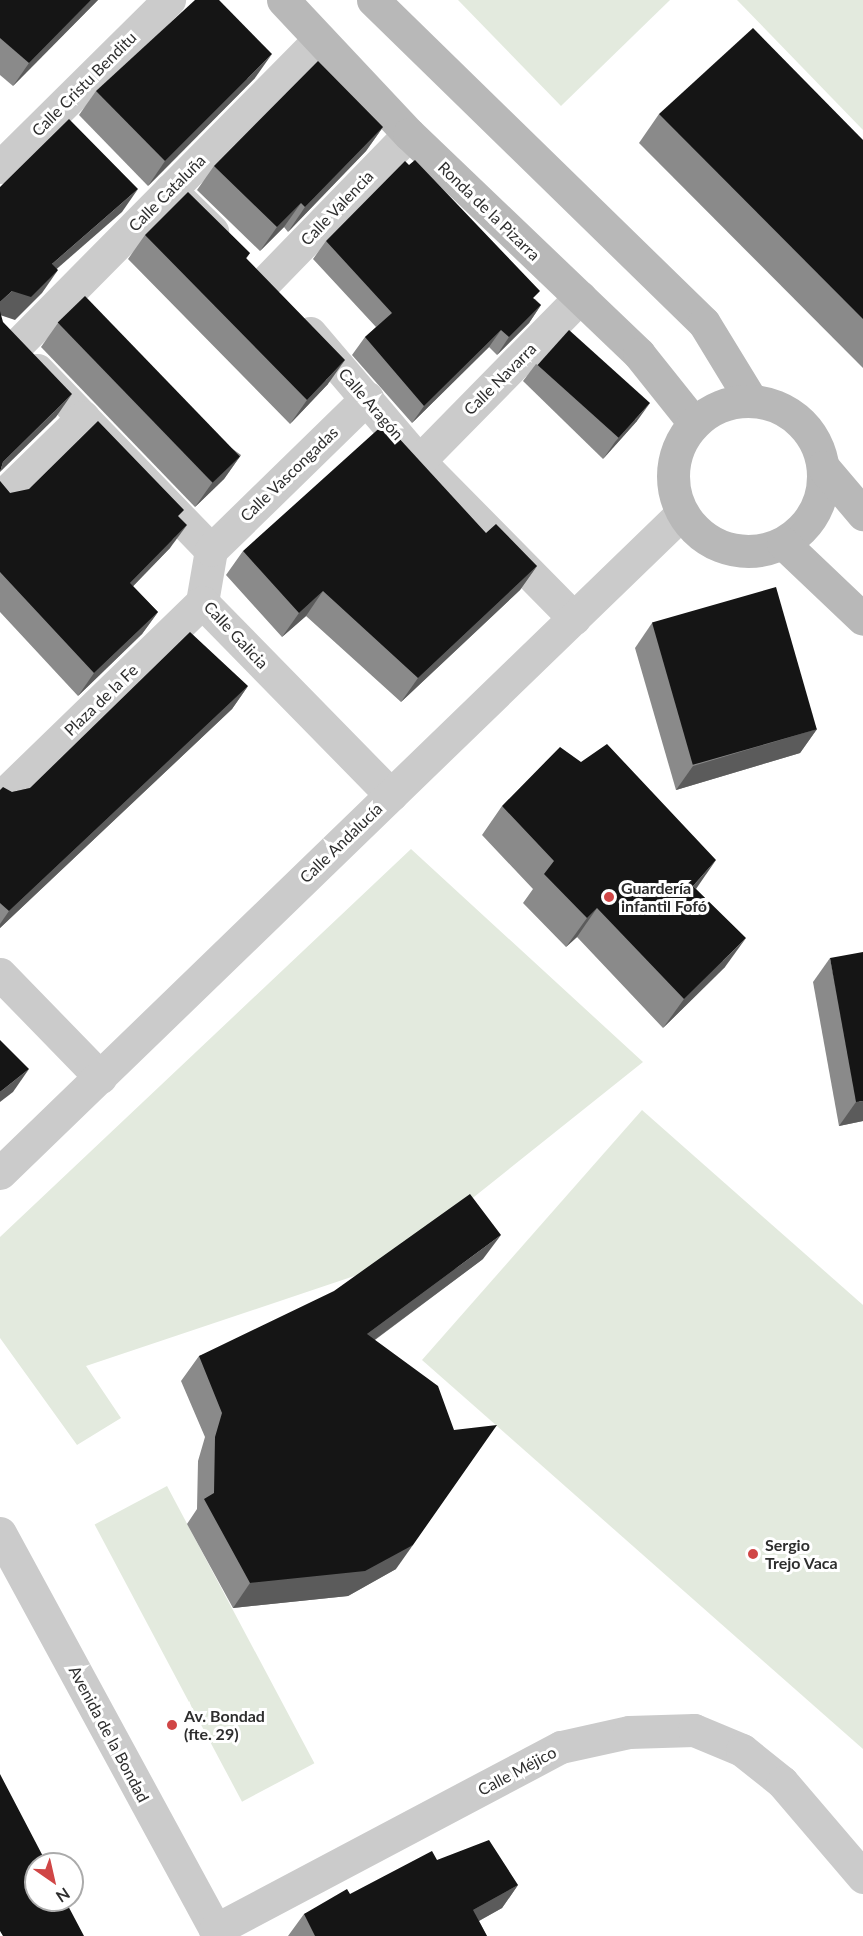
<!DOCTYPE html>
<html>
<head>
<meta charset="utf-8">
<style>
  body { margin:0 }
  #map { position:relative; width:863px; height:1936px; overflow:hidden; background:#fff; font-family:Lato,sans-serif }
  div>[style] { position:absolute }
  .green>* { inset:0; background:#e3eade; transform-origin:0 0 }
  .street>* { height:33px; margin:-16.5px; padding:0 16.5px; transform-origin:16.5px; border-radius:16.5px; background:#cbcbcb }
  .secondary>* { height:33px; margin:-16.5px; padding:0 16.5px; transform-origin:16.5px; border-radius:16.5px; background:#b8b8b8 }
  .secondary>.ring { margin:-16.5px; padding:0; box-sizing:content-box; background:none; border:33px solid #b8b8b8; border-radius:50% }
  .wall>* { inset:0; background:#8a8a8a }
  .shaded-wall>* { inset:0; background:#5b5b5b }
  .building>* { inset:0; background:#151515; transform-origin:0 0 }
  .dots>* { width:16px; height:16px; translate:-50% -50%; box-sizing:border-box; border:3px solid #fff; border-radius:50% }
  span { translate:-50% -50%; white-space:nowrap; text-align:center; line-height:1.15; -webkit-text-stroke:6px #fff; paint-order:stroke }
  .street-label { font-size:16px; color:#2e2e2e }
  .poi-label { font-size:16px; color:#2e2e2e; font-weight:700 }
  .left { translate:0 -50%; text-align:left }
  .north { position:absolute; left:24px; top:1852px; width:60px; height:60px; box-sizing:border-box; background:#fff; border:2px solid #ababab; border-radius:50%; rotate:146deg; font-size:16px; font-weight:700; line-height:24px; text-align:center; color:#2e2e2e }
  .north::after { content:''; display:block; margin:auto; width:21px; height:27px; background:#d04646; clip-path:polygon(50% 0,100% 100%,50% 72%,0 100%) }
</style>
</head>
<body>
<div id="map">
  <div class="green">
    <i style="clip-path:polygon(458px 0,670px 0,561px 106px)"></i>
    <i style="clip-path:polygon(737px 0,863px 0,863px 130px)"></i>
    <i style="clip-path:polygon(411px 849px,643px 1062px,390px 1264px,86px 1366px,121px 1418px,77px 1445px,0 1338px,0 1237px)"></i>
    <i style="clip-path:polygon(642px 1110px,863px 1305px,863px 1749px,422px 1360px)"></i>
    <i style="left:167px;top:1486px;width:314px;height:82px;rotate:62deg"></i>
  </div>
  <div class="street">
    <i style="left:0;top:167px;width:238px;rotate:-44.7deg"></i>
    <i style="left:170px;top:190px;width:59px;rotate:44.3deg"></i>
    <i style="left:265px;top:282px;width:206px;rotate:-45.8deg"></i>
    <i style="left:310px;top:333px;width:168px;rotate:49.6deg"></i>
    <i style="left:419px;top:461px;width:221px;rotate:45.4deg"></i>
    <i style="left:15px;top:347px;width:433px;rotate:-45.3deg"></i>
    <i style="left:37px;top:370px;width:250px;rotate:46deg"></i>
    <i style="left:419px;top:461px;width:230px;rotate:-45.5deg"></i>
    <i style="left:0;top:498px;width:116px;rotate:-44.3deg"></i>
    <i style="left:211px;top:550px;width:53px;rotate:99.8deg"></i>
    <i style="left:202px;top:602px;width:270px;rotate:45.6deg"></i>
    <i style="left:211px;top:550px;width:218px;rotate:-44.3deg"></i>
    <i style="left:0;top:798px;width:281px;rotate:-44.1deg"></i>
    <i style="left:0;top:974px;width:144px;rotate:45.8deg"></i>
    <i style="left:0;top:1173px;width:949px;rotate:-44.06deg"></i>
    <i style="left:0;top:1533px;width:459px;rotate:61.5deg"></i>
    <i style="left:215px;top:1930px;width:391px;rotate:-27.9deg"></i>
    <i style="left:561px;top:1747px;width:70px;rotate:-12.4deg"></i>
    <i style="left:629px;top:1732px;width:65px;rotate:-1.8deg"></i>
    <i style="left:694px;top:1730px;width:52px;rotate:22.6deg"></i>
    <i style="left:742px;top:1750px;width:51px;rotate:38.7deg"></i>
    <i style="left:782px;top:1782px;width:125px;rotate:49.5deg"></i>
  </div>
  <div class="secondary">
    <i style="left:283px;top:0;width:184px;rotate:46.8deg"></i>
    <i style="left:409px;top:134px;width:318px;rotate:43.7deg"></i>
    <i style="left:639px;top:354px;width:88px;rotate:51.4deg"></i>
    <i style="left:373px;top:0;width:462px;rotate:44.3deg"></i>
    <i style="left:704px;top:323px;width:90px;rotate:58.6deg"></i>
    <i class="ring" style="left:673px;top:401px;width:117px;height:117px"></i>
    <i style="left:823px;top:467px;width:62px;rotate:49.6deg"></i>
    <i style="left:783px;top:543px;width:110px;rotate:43.5deg"></i>
  </div>
  <div class="wall">
    <i style="clip-path:polygon(0 0,98px 0,13px 86px,0 75px)"></i>
    <i style="clip-path:polygon(255px 78px,148px 186px,79px 115px,96px 91px)"></i>
    <i style="clip-path:polygon(659px 114px,863px 140px,863px 368px,639px 143px)"></i>
    <i style="clip-path:polygon(383px 127px,366px 151px,288px 232px,284px 227px,260px 251px,197px 190px,214px 166px)"></i>
    <i style="clip-path:polygon(145px 235px,250px 253px,246px 259px,328px 384px,290px 424px,128px 259px)"></i>
    <i style="clip-path:polygon(326px 241px,535px 299px,541px 305px,529px 323px,497px 355px,489px 347px,412px 423px,352px 355px,365px 337px,376px 327px,313px 259px)"></i>
    <i style="clip-path:polygon(58px 323px,241px 455px,224px 479px,195px 507px,41px 347px)"></i>
    <i style="clip-path:polygon(536px 364px,637px 421px,603px 459px,523px 381px)"></i>
    <i style="clip-path:polygon(0 481px,10px 493px,179px 517px,170px 548px,133px 586px,158px 612px,142px 634px,78px 696px,0 612px)"></i>
    <i style="clip-path:polygon(486px 533px,537px 566px,520px 590px,401px 702px,306px 616px,282px 637px,226px 575px,243px 551px)"></i>
    <i style="clip-path:polygon(652px 623px,817px 729px,800px 753px,676px 790px,635px 648px)"></i>
    <i style="clip-path:polygon(248px 686px,232px 709px,0 928px,0 790px,12px 792px,30px 788px)"></i>
    <i style="clip-path:polygon(502px 806px,696px 889px,725px 967px,663px 1028px,577px 937px,566px 947px,523px 903px,533px 889px,482px 835px)"></i>
    <i style="clip-path:polygon(830px 958px,863px 1121px,839px 1126px,813px 982px)"></i>
    <i style="clip-path:polygon(483px 1259px,375px 1340px,396px 1569px,348px 1596px,233px 1608px,187px 1524px,197px 1509px,198px 1461px,205px 1437px,181px 1381px,199px 1356px)"></i>
    <i style="clip-path:polygon(437px 1860px,518px 1885px,502px 1908px,479px 1921px,487px 1936px,288px 1936px,304px 1914px)"></i>
  </div>
  <div class="shaded-wall">
    <i style="clip-path:polygon(91px 0,98px 0,13px 86px,29px 63px)"></i>
    <i style="clip-path:polygon(272px 54px,255px 78px,148px 186px,165px 161px)"></i>
    <i style="clip-path:polygon(383px 127px,366px 151px,288px 232px,305px 207px)"></i>
    <i style="clip-path:polygon(138px 189px,122px 212px,36px 287px,52px 264px)"></i>
    <i style="clip-path:polygon(301px 203px,284px 227px,260px 251px,277px 227px)"></i>
    <i style="clip-path:polygon(58px 270px,42px 293px,15px 320px,0 315px,0 302px,12px 291px)"></i>
    <i style="clip-path:polygon(541px 305px,529px 323px,497px 355px,509px 337px)"></i>
    <i style="clip-path:polygon(501px 330px,489px 347px,412px 423px,424px 406px)"></i>
    <i style="clip-path:polygon(345px 360px,328px 384px,290px 424px,307px 400px)"></i>
    <i style="clip-path:polygon(72px 394px,56px 417px,0 472px,3px 462px)"></i>
    <i style="clip-path:polygon(650px 403px,637px 421px,603px 459px,615px 442px)"></i>
    <i style="clip-path:polygon(241px 455px,224px 479px,195px 507px,212px 483px)"></i>
    <i style="clip-path:polygon(187px 525px,170px 548px,114px 606px,130px 583px)"></i>
    <i style="clip-path:polygon(537px 566px,520px 590px,401px 702px,418px 678px)"></i>
    <i style="clip-path:polygon(323px 591px,306px 616px,282px 637px,299px 613px)"></i>
    <i style="clip-path:polygon(158px 612px,142px 634px,78px 696px,94px 673px)"></i>
    <i style="clip-path:polygon(248px 686px,232px 709px,0 928px,0 924px,9px 911px)"></i>
    <i style="clip-path:polygon(817px 729px,800px 753px,676px 790px,693px 766px)"></i>
    <i style="clip-path:polygon(716px 860px,696px 889px,693px 886px)"></i>
    <i style="clip-path:polygon(597px 908px,577px 937px,566px 947px,587px 918px)"></i>
    <i style="clip-path:polygon(746px 938px,725px 967px,663px 1028px,684px 999px)"></i>
    <i style="clip-path:polygon(29px 1069px,13px 1092px,0 1102px,0 1092px)"></i>
    <i style="clip-path:polygon(863px 1101px,863px 1121px,839px 1126px,856px 1102px)"></i>
    <i style="clip-path:polygon(501px 1235px,483px 1259px,350px 1358px,367px 1334px)"></i>
    <i style="clip-path:polygon(413px 1545px,396px 1569px,348px 1596px,233px 1608px,250px 1583px)"></i>
    <i style="clip-path:polygon(518px 1885px,502px 1908px,457px 1933px,473px 1910px)"></i>
  </div>
  <div class="building">
    <i style="clip-path:polygon(0 0,91px 0,29px 63px,0 38px)"></i>
    <i style="clip-path:polygon(195px 0,219px 0,272px 54px,165px 161px,96px 91px)"></i>
    <i style="clip-path:polygon(753px 28px,863px 140px,863px 319px,659px 114px)"></i>
    <i style="clip-path:polygon(318px 61px,383px 127px,305px 207px,301px 203px,277px 227px,214px 166px)"></i>
    <i style="clip-path:polygon(69px 119px,138px 189px,52px 264px,58px 270px,31px 297px,12px 291px,0 302px,0 187px)"></i>
    <i style="clip-path:polygon(415px 160px,540px 291px,533px 298px,541px 305px,509px 337px,501px 330px,424px 406px,365px 337px,392px 313px,326px 241px,405px 161px,409px 165px)"></i>
    <i style="clip-path:polygon(188px 192px,250px 253px,246px 258px,345px 360px,307px 400px,145px 235px)"></i>
    <i style="left:85px;top:296px;width:223px;height:38px;rotate:46deg"></i>
    <i style="clip-path:polygon(0 311px,3px 322px,72px 394px,3px 462px,0 472px)"></i>
    <i style="left:569px;top:330px;width:109px;height:47px;rotate:42deg"></i>
    <i style="clip-path:polygon(98px 421px,184px 510px,178px 516px,187px 525px,130px 583px,158px 612px,94px 673px,0 572px,0 481px,10px 493px,29px 489px)"></i>
    <i style="clip-path:polygon(385px 423px,486px 533px,496px 524px,537px 566px,418px 678px,323px 591px,299px 613px,243px 551px)"></i>
    <i style="left:776px;top:587px;width:148px;height:129px;rotate:74deg"></i>
    <i style="clip-path:polygon(190px 632px,248px 686px,9px 911px,0 903px,0 790px,3px 787px,12px 792px,30px 788px)"></i>
    <i style="clip-path:polygon(607px 744px,716px 860px,693px 886px,746px 938px,684px 999px,597px 908px,587px 918px,544px 874px,554px 861px,502px 806px,560px 747px,581px 762px)"></i>
    <i style="clip-path:polygon(863px 952px,863px 1101px,856px 1102px,830px 958px)"></i>
    <i style="clip-path:polygon(0 1040px,29px 1069px,0 1092px)"></i>
    <i style="clip-path:polygon(470px 1194px,501px 1235px,367px 1334px,438px 1386px,454px 1430px,497px 1425px,413px 1545px,365px 1571px,250px 1583px,204px 1499px,214px 1493px,215px 1437px,222px 1413px,199px 1356px,334px 1291px)"></i>
    <i style="clip-path:polygon(0 1774px,47px 1864px,36px 1864px,36px 1900px,65px 1900px,84px 1936px,3px 1936px,0 1931px)"></i>
    <i style="clip-path:polygon(489px 1840px,518px 1885px,473px 1910px,487px 1936px,315px 1936px,304px 1914px,347px 1889px,350px 1894px,432px 1851px,437px 1860px)"></i>
  </div>
  <div class="dots">
    <i style="left:609px;top:897px;background:#d04646"></i>
    <i style="left:753px;top:1554px;background:#d04646"></i>
    <i style="left:172px;top:1725px;background:#d04646"></i>
  </div>
  <div class="street-label">
    <span style="left:84px;top:84px;rotate:-45deg">Calle Cristu Benditu</span>
    <span style="left:167px;top:193px;rotate:-45deg">Calle Cataluña</span>
    <span style="left:337px;top:208px;rotate:-46deg">Calle Valencia</span>
    <span style="left:489px;top:211px;rotate:44deg">Ronda de la Pizarra</span>
    <span style="left:500px;top:379px;rotate:-45deg">Calle Navarra</span>
    <span style="left:371px;top:404px;rotate:49deg">Calle Aragón</span>
    <span style="left:289px;top:474px;rotate:-44deg">Calle Vascongadas</span>
    <span style="left:236px;top:635px;rotate:47deg">Calle Galicia</span>
    <span style="left:101px;top:700px;rotate:-44deg">Plaza de la Fe</span>
    <span style="left:341px;top:843px;rotate:-44deg">Calle Andalucía</span>
    <span style="left:109px;top:1734px;rotate:62deg">Avenida de la Bondad</span>
    <span style="left:517px;top:1771px;rotate:-28deg">Calle Méjico</span>
  </div>
  <div class="poi-label">
    <span class="left" style="left:621px;top:897px">Guardería<br>infantil Fofó</span>
    <span class="left" style="left:765px;top:1554px">Sergio<br>Trejo Vaca</span>
    <span class="left" style="left:184px;top:1725px">Av. Bondad<br>(fte. 29)</span>
  </div>
  <div class="north">N</div>
</div>
</body>
</html>
